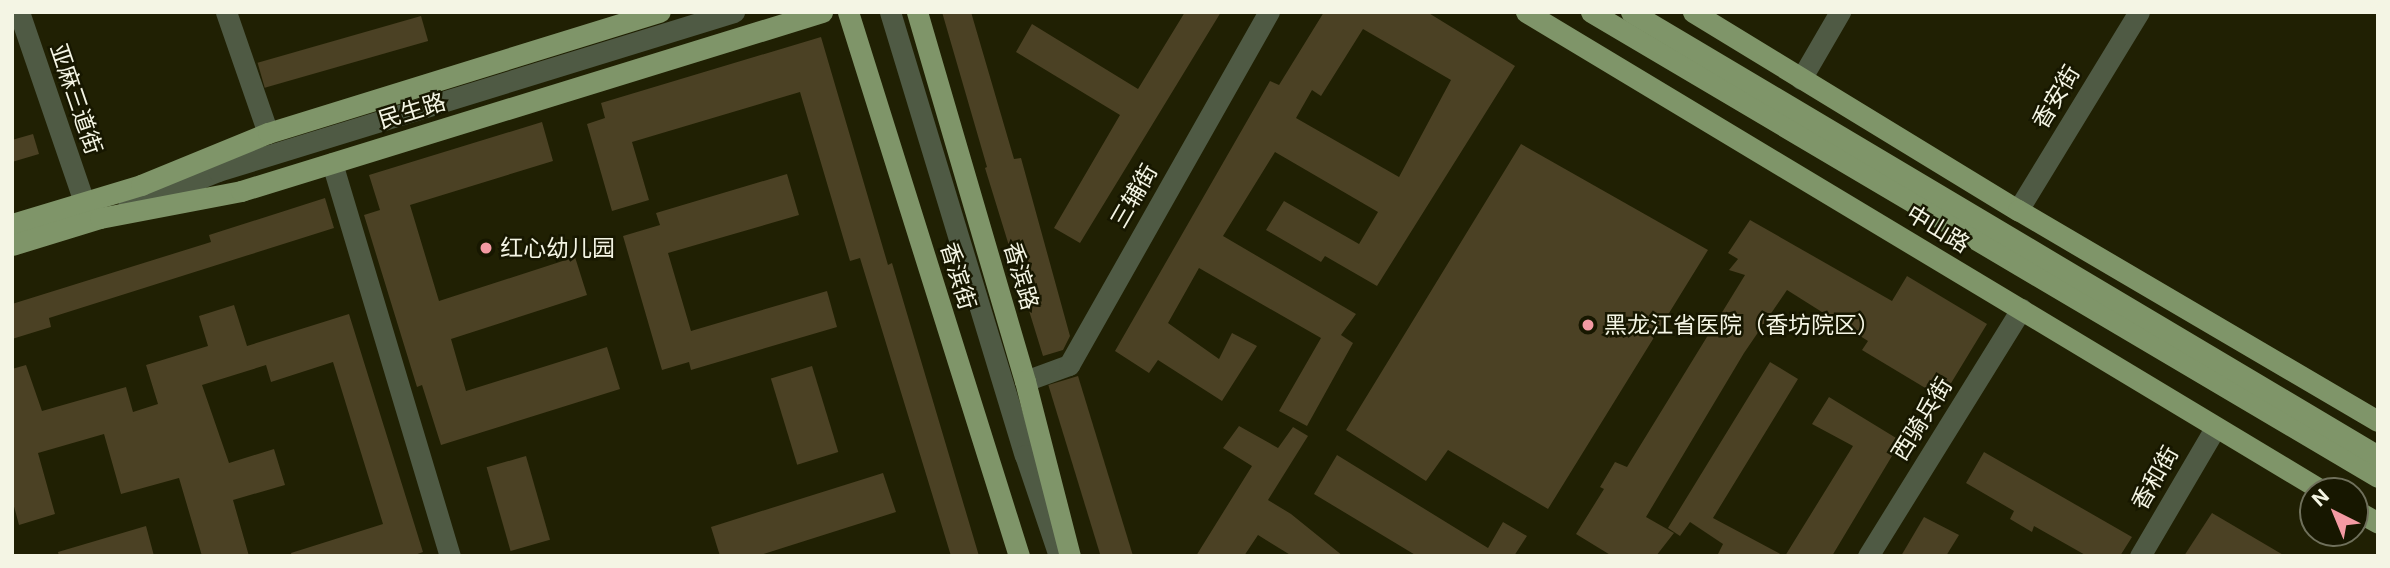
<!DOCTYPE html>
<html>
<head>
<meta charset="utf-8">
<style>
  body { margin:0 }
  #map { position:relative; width:2390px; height:568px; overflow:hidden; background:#202003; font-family:Inter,"Noto Sans SC",sans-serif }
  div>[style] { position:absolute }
  .building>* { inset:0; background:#4b4124; transform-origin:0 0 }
  .minor>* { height:21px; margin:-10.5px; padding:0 10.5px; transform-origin:10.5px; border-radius:10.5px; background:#4f5a44 }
  .major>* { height:21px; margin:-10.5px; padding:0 10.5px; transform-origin:10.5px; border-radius:10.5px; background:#7f9569 }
  .dots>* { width:19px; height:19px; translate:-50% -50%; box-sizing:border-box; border:4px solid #171700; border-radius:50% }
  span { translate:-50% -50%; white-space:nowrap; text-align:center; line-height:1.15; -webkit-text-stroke:5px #171700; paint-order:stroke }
  .street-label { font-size:23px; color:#f4f5e4 }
  .poi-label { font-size:23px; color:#f4f5e4 }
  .left { translate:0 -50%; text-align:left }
  .frame { position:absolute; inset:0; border:14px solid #f4f5e4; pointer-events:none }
  .north { position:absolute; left:2299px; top:477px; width:70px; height:70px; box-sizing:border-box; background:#171700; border:2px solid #6f705b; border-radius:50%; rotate:317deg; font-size:19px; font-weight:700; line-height:28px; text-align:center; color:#f4f5e4 }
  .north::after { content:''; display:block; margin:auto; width:24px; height:32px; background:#f49aa3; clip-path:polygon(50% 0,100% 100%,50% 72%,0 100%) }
</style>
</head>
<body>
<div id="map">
  <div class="building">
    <i style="clip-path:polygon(942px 12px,971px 12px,1014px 159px,1021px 158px,1070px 336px,1063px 350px,1043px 356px,985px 168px,987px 167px)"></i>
    <i style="clip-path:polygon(1185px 12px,1221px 12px,1080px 243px,1054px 228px,1120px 115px,1016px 52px,1032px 24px,1138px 89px)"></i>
    <i style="clip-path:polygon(evenodd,1324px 12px,1427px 12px,1515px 66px,1377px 286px,1325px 256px,1321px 262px,1266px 230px,1284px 201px,1359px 244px,1378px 212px,1275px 152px,1223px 236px,1356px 314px,1341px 335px,1353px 343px,1307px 426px,1279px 411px,1321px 338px,1199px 268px,1168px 323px,1219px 359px,1232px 333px,1257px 346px,1222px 401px,1158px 360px,1149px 373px,1115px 351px,1270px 81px,1279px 85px,1324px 12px,1363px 29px,1451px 80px,1399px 177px,1296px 118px,1312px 90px,1321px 96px,1363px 29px)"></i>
    <i style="left:421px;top:16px;width:26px;height:170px;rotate:74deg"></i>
    <i style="clip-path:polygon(821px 37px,888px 265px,892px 263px,979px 556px,951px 556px,860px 258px,850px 261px,800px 92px,632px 142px,649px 200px,612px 211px,587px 124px,605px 118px,601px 103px)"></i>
    <i style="clip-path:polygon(542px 122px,553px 161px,410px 205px,439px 301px,575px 257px,587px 295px,451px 339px,466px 391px,607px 347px,620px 389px,441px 445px,422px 385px,417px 387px,364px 215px,380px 210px,369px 175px)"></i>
    <i style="clip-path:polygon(33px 134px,39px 154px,12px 162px,12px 140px)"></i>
    <i style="clip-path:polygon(1521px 144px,1708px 250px,1548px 509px,1448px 450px,1426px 481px,1346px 430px)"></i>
    <i style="clip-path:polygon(787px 174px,799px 215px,668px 253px,691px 331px,827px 291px,837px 327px,691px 370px,689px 362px,662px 370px,623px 236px,660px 225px,656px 213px)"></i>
    <i style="clip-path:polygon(325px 198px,334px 228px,49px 318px,51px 327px,12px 339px,12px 304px,211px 242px,209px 235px)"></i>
    <i style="clip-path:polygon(1750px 220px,1892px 301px,1907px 276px,1987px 324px,1942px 398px,1862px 350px,1868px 341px,1787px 290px,1744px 353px,1646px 517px,1674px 533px,1656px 556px,1612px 556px,1576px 534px,1604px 489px,1600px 487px,1615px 462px,1627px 467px,1745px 275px,1729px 270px,1738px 259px,1728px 253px)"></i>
    <i style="clip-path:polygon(234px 305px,247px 346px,349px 314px,423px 552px,412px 556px,292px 556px,291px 553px,383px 524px,333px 362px,271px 382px,266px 365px,202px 385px,229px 463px,274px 449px,285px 485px,233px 500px,249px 556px,202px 556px,179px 478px,121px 494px,104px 434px,38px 453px,55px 514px,19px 525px,12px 499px,12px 369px,26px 365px,42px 411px,126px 387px,133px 412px,158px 404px,146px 365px,208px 346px,199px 316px)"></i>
    <i style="clip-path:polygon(1770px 362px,1798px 379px,1713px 518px,1784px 556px,1717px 556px,1723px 544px,1690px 522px,1680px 536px,1668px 528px)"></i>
    <i style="left:812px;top:366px;width:90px;height:43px;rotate:73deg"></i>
    <i style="left:1078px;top:376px;width:188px;height:31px;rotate:73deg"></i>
    <i style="clip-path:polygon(1829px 397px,1901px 441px,1832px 556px,1785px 556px,1853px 446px,1812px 424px)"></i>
    <i style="clip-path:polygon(1239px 426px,1278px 448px,1293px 427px,1308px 436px,1268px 500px,1291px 514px,1343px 556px,1292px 556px,1258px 535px,1244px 556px,1196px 556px,1252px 466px,1223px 448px)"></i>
    <i style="clip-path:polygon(1984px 452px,2132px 537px,2120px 556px,2087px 556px,2034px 526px,2032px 532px,2010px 519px,2014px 511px,1966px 483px)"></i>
    <i style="clip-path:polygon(1337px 455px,1488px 548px,1503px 522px,1527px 536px,1514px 556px,1417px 556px,1314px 494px)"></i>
    <i style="left:526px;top:456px;width:87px;height:41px;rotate:74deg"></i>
    <i style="clip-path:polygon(883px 473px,896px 512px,757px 556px,720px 556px,711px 527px)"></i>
    <i style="clip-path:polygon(2212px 513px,2285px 556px,2184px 556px)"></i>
    <i style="clip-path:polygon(1924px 517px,1959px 535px,1946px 556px,1901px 556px)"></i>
    <i style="clip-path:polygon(146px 526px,154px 556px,59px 556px,58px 552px)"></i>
  </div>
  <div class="minor">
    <i style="left:19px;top:12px;width:201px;rotate:71.1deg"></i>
    <i style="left:226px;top:12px;width:128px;rotate:70.9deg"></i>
    <i style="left:890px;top:12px;width:463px;rotate:73.1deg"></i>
    <i style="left:1025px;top:455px;width:107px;rotate:71.4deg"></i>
    <i style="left:1801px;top:79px;width:78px;rotate:-59.8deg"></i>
    <i style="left:332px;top:163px;width:410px;rotate:73.3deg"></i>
    <i style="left:128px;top:207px;width:97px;rotate:-21.8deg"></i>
    <i style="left:218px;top:171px;width:540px;rotate:-17.13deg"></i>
    <i style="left:2018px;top:210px;width:232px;rotate:-58.6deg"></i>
    <i style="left:1025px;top:381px;width:47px;rotate:-20deg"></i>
    <i style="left:1069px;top:365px;width:406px;rotate:-60.5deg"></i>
    <i style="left:1868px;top:556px;width:291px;rotate:-58.2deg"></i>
    <i style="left:2140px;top:556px;width:148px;rotate:-59.6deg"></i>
  </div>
  <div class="major">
    <i style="left:848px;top:12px;width:570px;rotate:72.55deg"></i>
    <i style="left:917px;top:12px;width:384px;rotate:73.7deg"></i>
    <i style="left:1025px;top:381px;width:181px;rotate:75.6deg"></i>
    <i style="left:1526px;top:12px;width:930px;rotate:31.01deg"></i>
    <i style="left:1591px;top:12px;width:914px;rotate:30.58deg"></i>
    <i style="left:1631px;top:12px;width:869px;rotate:30.73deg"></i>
    <i style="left:1693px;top:12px;width:381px;rotate:31.4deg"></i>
    <i style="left:2018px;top:210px;width:417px;rotate:30.4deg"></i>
    <i style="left:12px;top:224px;width:135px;rotate:-16.8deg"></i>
    <i style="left:141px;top:185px;width:137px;rotate:-22.3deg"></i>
    <i style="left:268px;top:133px;width:410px;rotate:-17.2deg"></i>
    <i style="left:12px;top:245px;width:92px;rotate:-17.1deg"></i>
    <i style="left:100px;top:218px;width:144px;rotate:-10.8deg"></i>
    <i style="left:241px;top:191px;width:608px;rotate:-17.12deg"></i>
    <i style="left:2355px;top:510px;width:26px;rotate:29deg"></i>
  </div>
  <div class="dots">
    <i style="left:486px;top:248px;background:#f49aa3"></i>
    <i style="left:1588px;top:325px;background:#f49aa3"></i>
  </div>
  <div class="street-label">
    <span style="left:2056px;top:97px;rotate:-59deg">香安街</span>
    <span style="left:76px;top:99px;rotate:71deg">亚麻三道街</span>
    <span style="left:412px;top:111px;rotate:-17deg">民生路</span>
    <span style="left:1134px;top:196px;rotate:-60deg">三辅街</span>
    <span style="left:1938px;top:229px;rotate:31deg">中山路</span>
    <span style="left:958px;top:276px;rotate:73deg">香滨街</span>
    <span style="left:1021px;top:276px;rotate:74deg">香滨路</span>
    <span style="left:1922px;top:419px;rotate:-58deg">西骑兵街</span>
    <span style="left:2155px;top:478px;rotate:-60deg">香和街</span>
  </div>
  <div class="poi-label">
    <span class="left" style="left:500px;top:248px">红心幼儿园</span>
    <span class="left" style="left:1604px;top:325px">黑龙江省医院（香坊院区）</span>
  </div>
  <div class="frame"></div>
  <div class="north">N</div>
</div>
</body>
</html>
